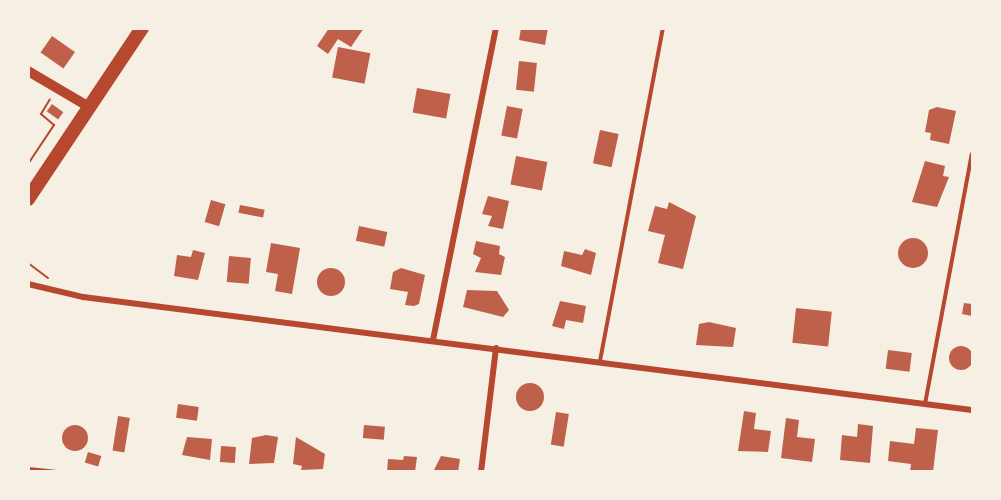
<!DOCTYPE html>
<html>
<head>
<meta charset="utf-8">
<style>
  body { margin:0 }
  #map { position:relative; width:1001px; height:500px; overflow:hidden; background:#f6efe4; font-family:"Nunito Sans",sans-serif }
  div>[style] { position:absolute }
  .building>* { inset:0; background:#bf614a; transform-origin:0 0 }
  .round { border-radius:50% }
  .path>* { height:2px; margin:-1px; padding:0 1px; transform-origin:1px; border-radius:1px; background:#b5482f }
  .service>* { height:4px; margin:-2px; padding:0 2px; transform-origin:2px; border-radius:2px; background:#b5482f }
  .minor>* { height:6px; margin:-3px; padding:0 3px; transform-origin:3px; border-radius:3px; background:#b5482f }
  .tertiary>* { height:10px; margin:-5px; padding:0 5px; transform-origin:5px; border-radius:5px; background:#b5482f }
  .primary>* { height:14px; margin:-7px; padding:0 7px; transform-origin:7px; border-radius:7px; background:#b5482f }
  span { translate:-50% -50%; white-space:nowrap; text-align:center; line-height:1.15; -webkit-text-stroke:4.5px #f6efe4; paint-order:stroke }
  .frame { position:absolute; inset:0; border:30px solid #f6efe4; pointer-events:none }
</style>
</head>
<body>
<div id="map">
  <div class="building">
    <i style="clip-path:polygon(329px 28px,364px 28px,351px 47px,338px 39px,328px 54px,317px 46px)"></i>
    <i style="clip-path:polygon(521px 28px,548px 28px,545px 45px,519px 40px)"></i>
    <i style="left:52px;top:36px;width:28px;height:20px;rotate:35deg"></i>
    <i style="left:338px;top:47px;width:33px;height:31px;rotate:11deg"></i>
    <i style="left:519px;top:61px;width:18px;height:29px;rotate:6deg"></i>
    <i style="left:417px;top:88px;width:34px;height:25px;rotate:10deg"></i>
    <i style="left:52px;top:104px;width:14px;height:9px;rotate:36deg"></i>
    <i style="left:507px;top:106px;width:16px;height:30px;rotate:11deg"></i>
    <i style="clip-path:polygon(937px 107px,956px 111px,949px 144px,930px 140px,931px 133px,925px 132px,929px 110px)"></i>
    <i style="left:600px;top:130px;width:19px;height:34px;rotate:12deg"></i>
    <i style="left:516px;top:156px;width:32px;height:29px;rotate:11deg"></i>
    <i style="clip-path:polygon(925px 161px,945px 166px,943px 176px,949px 177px,937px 207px,912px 202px)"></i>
    <i style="clip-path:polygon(488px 196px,509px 201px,503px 229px,488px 226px,492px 216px,482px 214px)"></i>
    <i style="left:211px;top:200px;width:15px;height:23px;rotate:16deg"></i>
    <i style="clip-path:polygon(669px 202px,696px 216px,683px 269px,658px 263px,665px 235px,648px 231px,655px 206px,667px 209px)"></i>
    <i style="left:240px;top:205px;width:25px;height:8px;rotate:11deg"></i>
    <i style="left:359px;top:226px;width:29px;height:15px;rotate:12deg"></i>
    <i class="round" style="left:898px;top:238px;width:30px;height:30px"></i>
    <i style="clip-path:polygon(476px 241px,500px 246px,499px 254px,505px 257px,501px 275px,475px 272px,481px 258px,473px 254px)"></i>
    <i style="clip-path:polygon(271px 243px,300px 248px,292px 294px,275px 291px,278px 274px,266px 272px)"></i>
    <i style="clip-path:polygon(585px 249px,596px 253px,591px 275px,561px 266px,564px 251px,582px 255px)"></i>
    <i style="clip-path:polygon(193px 250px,205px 253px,198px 280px,174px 276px,177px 255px,191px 257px)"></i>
    <i style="left:229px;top:256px;width:22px;height:26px;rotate:5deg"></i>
    <i style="clip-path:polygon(401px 268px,425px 275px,419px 304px,414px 306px,405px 305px,408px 292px,390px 289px,393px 272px)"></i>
    <i class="round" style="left:317px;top:268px;width:28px;height:28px"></i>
    <i style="clip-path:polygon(467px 290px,497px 291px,509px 310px,503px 317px,463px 307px)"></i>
    <i style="clip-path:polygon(560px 301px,586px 306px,583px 323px,566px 320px,564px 329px,552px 326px)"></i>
    <i style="clip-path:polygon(964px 303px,972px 304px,972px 316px,962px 314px)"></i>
    <i style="left:796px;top:308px;width:36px;height:35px;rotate:6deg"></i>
    <i style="clip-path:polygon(709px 322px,736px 328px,733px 347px,696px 345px,699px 324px)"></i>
    <i class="round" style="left:949px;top:346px;width:24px;height:24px"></i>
    <i style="left:888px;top:350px;width:24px;height:19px;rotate:7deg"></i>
    <i class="round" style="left:516px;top:383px;width:28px;height:28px"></i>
    <i style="left:178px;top:404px;width:21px;height:14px;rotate:8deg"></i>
    <i style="clip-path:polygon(744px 411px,756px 413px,754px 429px,771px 431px,768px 452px,738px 451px)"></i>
    <i style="left:556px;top:412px;width:13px;height:33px;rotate:9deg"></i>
    <i style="left:118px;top:416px;width:12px;height:35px;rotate:9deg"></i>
    <i style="clip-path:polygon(786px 418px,799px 420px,797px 437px,815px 439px,812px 462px,781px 458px)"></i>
    <i style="clip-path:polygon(858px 424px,873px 426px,870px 463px,840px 460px,842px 435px,857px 437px)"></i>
    <i style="left:364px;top:425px;width:21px;height:13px;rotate:5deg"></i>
    <i class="round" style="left:62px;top:425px;width:26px;height:26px"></i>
    <i style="clip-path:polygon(916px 428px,938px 430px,933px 472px,910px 472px,911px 464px,888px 461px,890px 441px,914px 444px)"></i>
    <i style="clip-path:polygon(266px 435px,278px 437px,274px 463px,249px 464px,252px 438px)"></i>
    <i style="clip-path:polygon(187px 437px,212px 439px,210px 460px,182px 455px)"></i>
    <i style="clip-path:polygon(296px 437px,325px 454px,323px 469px,301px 470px,302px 466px,293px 464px)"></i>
    <i style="left:221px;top:446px;width:15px;height:16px;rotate:4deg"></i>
    <i style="left:88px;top:452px;width:14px;height:11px;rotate:17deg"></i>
    <i style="clip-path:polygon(404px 456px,417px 457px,415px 472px,387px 472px,388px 459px,403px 460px)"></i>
    <i style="clip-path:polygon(441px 456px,460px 459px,458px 472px,433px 472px)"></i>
  </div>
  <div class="path">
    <i style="left:28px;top:164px;width:47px;rotate:-56.3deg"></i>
    <i style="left:54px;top:125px;width:17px;rotate:-140deg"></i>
    <i style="left:41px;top:114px;width:17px;rotate:-59deg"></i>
    <i style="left:28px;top:263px;width:25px;rotate:37deg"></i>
  </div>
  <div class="service">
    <i style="left:600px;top:361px;width:339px;rotate:-79.3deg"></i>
    <i style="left:925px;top:404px;width:254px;rotate:-79.4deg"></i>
    <i style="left:28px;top:469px;width:27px;rotate:6deg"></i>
  </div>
  <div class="minor">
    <i style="left:28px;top:284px;width:57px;rotate:13.3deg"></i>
    <i style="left:83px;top:297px;width:896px;rotate:7.24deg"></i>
    <i style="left:433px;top:340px;width:318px;rotate:-78.6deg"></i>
    <i style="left:481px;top:472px;width:125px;rotate:-83.1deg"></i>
  </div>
  <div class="tertiary">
    <i style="left:28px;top:71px;width:71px;rotate:30.5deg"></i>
  </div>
  <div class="primary">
    <i style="left:28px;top:199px;width:206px;rotate:-56.3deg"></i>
  </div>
  <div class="frame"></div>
</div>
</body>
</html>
